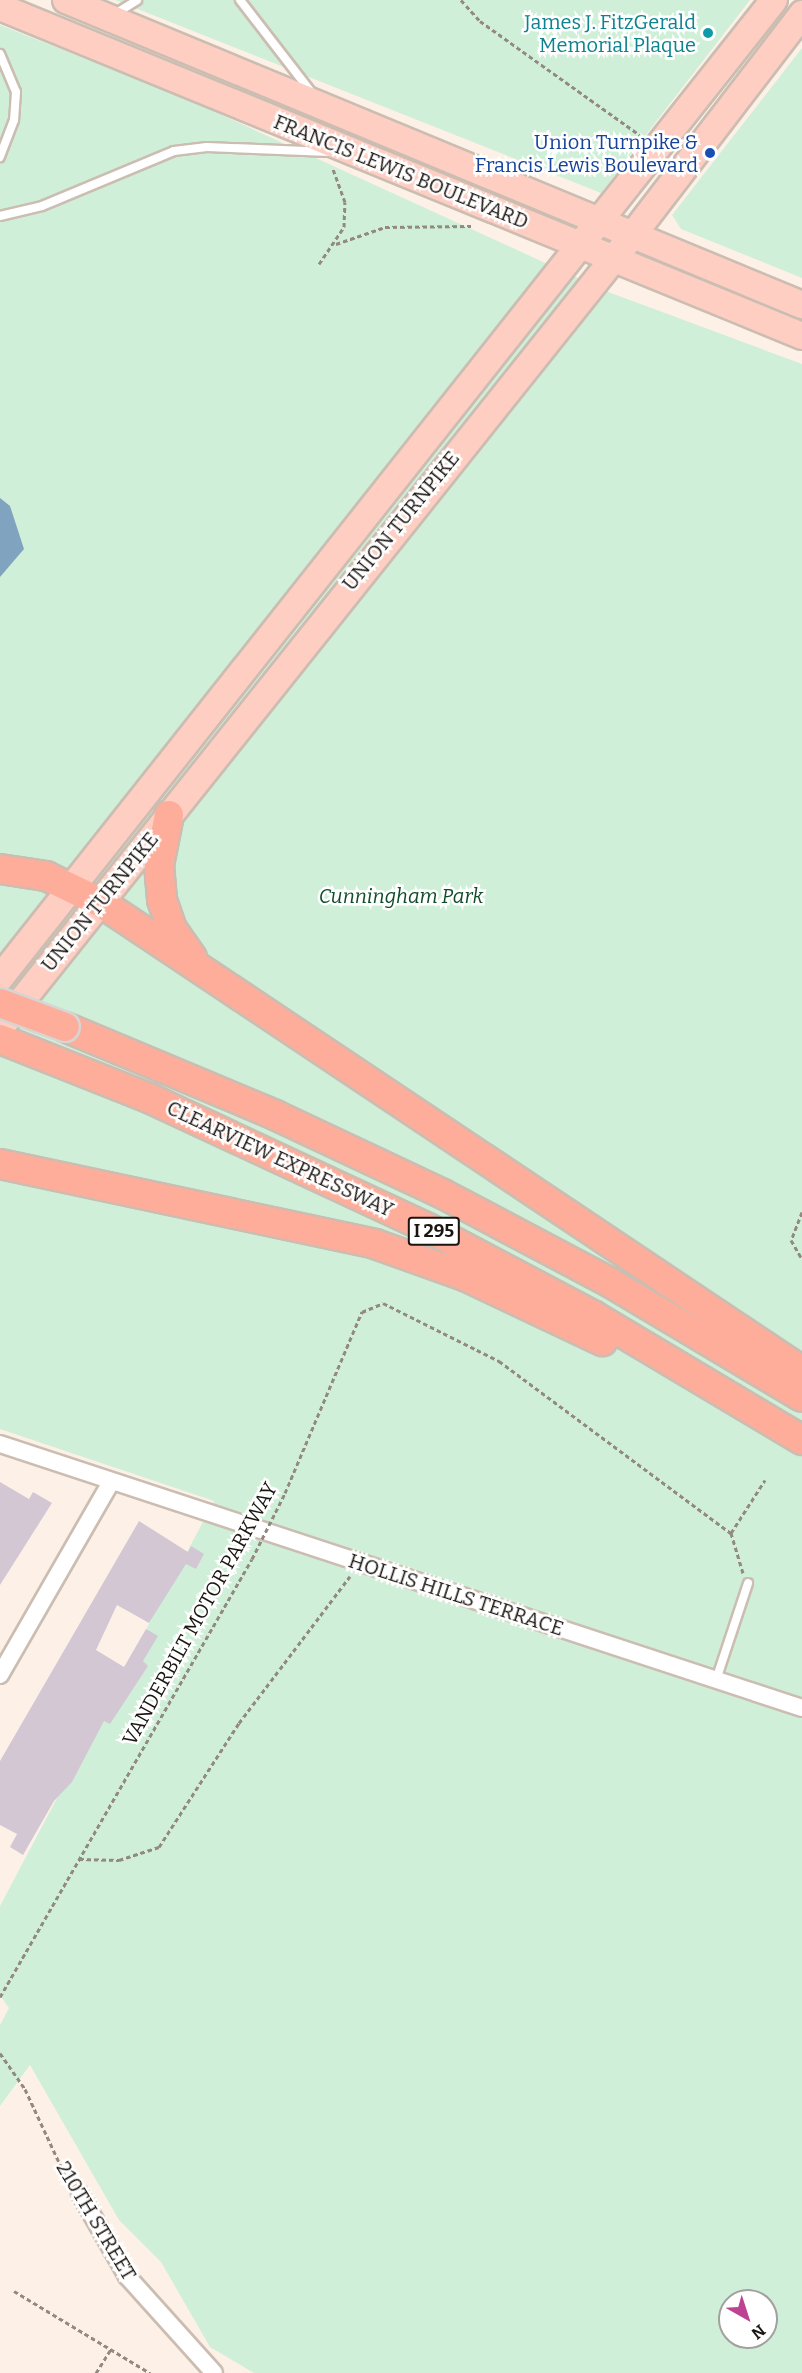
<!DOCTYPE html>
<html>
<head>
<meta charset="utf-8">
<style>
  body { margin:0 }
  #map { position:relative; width:802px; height:2373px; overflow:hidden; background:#fdf1e7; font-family:Bitter,serif }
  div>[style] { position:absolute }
  .green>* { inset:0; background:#d0efd8 }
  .water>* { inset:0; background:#80a3bf }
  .building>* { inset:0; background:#d4c7d4 }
  .path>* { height:3px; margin-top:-1.5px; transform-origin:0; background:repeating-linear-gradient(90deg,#928982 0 4.5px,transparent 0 7.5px) }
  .roads { filter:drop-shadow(2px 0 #cbbdb1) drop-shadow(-2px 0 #cbbdb1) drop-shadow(0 2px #cbbdb1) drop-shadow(0 -2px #cbbdb1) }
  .service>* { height:8px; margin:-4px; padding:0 4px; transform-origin:4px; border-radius:4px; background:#fff }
  .minor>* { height:16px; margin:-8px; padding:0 8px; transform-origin:8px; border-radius:8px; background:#fff }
  .primary>* { height:26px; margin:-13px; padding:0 13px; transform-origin:13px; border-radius:13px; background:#fecec3 }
  .motorway>* { height:28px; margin:-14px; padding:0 14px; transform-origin:14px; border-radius:14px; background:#fead9b }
  .path-bridge>* { height:3px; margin-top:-1.5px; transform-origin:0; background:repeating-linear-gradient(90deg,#928982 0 4.5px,transparent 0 7.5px) }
  .bridges { filter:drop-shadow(2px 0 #d6d5d4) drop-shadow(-2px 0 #d6d5d4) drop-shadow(0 2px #d6d5d4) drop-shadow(0 -2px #d6d5d4) }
  .motorway-bridge>* { height:28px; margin:-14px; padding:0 14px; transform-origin:14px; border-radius:14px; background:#fead9b }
  .dots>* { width:16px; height:16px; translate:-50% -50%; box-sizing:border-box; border:3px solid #fff; border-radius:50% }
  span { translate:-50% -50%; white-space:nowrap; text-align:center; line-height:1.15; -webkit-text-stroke:5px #fff; paint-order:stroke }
  .shield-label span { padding:2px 4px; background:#fff; border:2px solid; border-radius:4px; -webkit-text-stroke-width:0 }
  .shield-label { font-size:18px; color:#1a1511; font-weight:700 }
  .culture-label { font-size:20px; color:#0d838f }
  .right { translate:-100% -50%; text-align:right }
  .transit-label { font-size:20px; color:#164399 }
  .street-label { font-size:20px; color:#1a1511 }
  .park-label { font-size:20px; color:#0f4c28; font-style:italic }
  .north { position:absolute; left:718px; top:2289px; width:60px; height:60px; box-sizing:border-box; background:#fff; border:2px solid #a3a1a0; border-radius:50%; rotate:141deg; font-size:16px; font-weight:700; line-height:24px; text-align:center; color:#1a1511 }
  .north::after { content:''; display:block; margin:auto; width:21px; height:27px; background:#be4292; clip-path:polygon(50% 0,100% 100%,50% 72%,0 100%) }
</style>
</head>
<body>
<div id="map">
  <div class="green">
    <i style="clip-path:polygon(115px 0,750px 0,601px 193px)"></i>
    <i style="clip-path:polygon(evenodd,0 25px,187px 99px,611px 293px,802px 364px,802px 2373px,254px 2373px,210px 2347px,161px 2262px,119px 2220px,30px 2065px,0 2106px,0 2025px,9px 2008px,0 1995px,0 1906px,214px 1501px,0 1429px,0 25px,730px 2301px,766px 2301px,766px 2337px,730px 2337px,730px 2301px)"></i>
    <i style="clip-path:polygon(802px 48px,802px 278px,681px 229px,672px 215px)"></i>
  </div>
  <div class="water">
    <i style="clip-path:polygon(0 498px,10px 506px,24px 549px,0 577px)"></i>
  </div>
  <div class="building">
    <i style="clip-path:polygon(0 1482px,29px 1499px,33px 1492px,52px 1503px,0 1585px)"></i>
    <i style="clip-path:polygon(139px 1521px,188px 1552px,191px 1546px,204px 1554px,196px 1569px,186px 1564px,149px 1623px,117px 1605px,96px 1650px,124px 1667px,146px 1629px,158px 1636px,143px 1661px,148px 1666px,110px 1724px,104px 1721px,72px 1782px,54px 1801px,23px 1855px,10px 1847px,17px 1834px,0 1825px,0 1761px)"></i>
  </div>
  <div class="path">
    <i style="left:461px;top:0;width:28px;rotate:48deg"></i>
    <i style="left:480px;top:21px;width:198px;rotate:35.5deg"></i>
    <i style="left:336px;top:244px;width:52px;rotate:-19.1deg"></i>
    <i style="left:385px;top:227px;width:86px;rotate:-0.7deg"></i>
    <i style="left:319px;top:264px;width:45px;rotate:-56deg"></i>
    <i style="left:344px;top:227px;width:25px;rotate:-88deg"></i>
    <i style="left:345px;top:202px;width:35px;rotate:-110deg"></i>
    <i style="left:802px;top:1212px;width:30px;rotate:111deg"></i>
    <i style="left:791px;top:1240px;width:22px;rotate:60deg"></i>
    <i style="left:285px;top:1493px;width:197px;rotate:-67deg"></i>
    <i style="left:362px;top:1312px;width:23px;rotate:-23deg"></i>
    <i style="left:383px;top:1303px;width:130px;rotate:26.6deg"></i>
    <i style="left:499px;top:1361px;width:289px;rotate:36.6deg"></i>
    <i style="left:743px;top:1573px;width:42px;rotate:-106.7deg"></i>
    <i style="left:731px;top:1533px;width:63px;rotate:-57.3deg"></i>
    <i style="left:79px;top:1859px;width:40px;rotate:1.4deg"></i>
    <i style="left:119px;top:1860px;width:42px;rotate:-18deg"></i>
    <i style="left:159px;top:1847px;width:148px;rotate:-57.2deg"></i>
    <i style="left:239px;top:1723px;width:184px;rotate:-52.9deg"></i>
    <i style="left:0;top:1997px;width:505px;rotate:-60.09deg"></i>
    <i style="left:0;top:2053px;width:44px;rotate:55.2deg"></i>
    <i style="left:25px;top:2089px;width:105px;rotate:65.1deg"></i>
    <i style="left:14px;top:2291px;width:159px;rotate:31.1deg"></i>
    <i style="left:96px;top:2373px;width:28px;rotate:-58deg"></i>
  </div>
  <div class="roads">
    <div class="service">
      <i style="left:240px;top:0;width:116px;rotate:52.3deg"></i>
      <i style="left:115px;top:14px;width:26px;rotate:-32deg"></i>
      <i style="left:0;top:54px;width:41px;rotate:67.2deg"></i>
      <i style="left:16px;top:92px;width:28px;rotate:94deg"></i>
      <i style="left:14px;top:120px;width:40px;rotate:111deg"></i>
      <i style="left:0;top:216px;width:43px;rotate:-13.4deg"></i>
      <i style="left:42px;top:206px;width:143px;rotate:-22.6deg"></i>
      <i style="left:174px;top:151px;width:33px;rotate:-7deg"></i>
      <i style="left:207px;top:147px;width:122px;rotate:2.3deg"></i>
      <i style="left:716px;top:1680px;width:102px;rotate:-71.7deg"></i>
    </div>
    <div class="minor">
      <i style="left:0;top:1444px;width:844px;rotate:18.22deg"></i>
      <i style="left:0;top:1675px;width:223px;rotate:-60.1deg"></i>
      <i style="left:80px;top:2194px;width:95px;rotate:60.2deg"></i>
      <i style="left:127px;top:2276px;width:130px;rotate:48.1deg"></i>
    </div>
    <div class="primary">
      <i style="left:66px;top:0;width:797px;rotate:22.51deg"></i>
      <i style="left:0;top:7px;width:867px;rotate:22.3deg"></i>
      <i style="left:0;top:978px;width:1247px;rotate:-51.64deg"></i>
      <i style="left:0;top:1028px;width:1018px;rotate:-51.42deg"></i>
      <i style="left:635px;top:232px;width:275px;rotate:-52.5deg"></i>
    </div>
    <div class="motorway">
      <i style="left:169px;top:815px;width:51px;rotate:101.3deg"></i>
      <i style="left:159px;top:865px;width:35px;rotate:85deg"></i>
      <i style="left:162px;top:900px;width:31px;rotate:71deg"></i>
      <i style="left:172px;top:929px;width:35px;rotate:55deg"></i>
      <i style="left:0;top:869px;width:47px;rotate:8.7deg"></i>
      <i style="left:46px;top:876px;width:60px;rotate:25.7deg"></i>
      <i style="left:100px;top:902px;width:844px;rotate:33.75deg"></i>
      <i style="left:65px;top:1027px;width:228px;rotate:22.7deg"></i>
      <i style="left:275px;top:1115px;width:186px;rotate:25.2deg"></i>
      <i style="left:443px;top:1194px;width:190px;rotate:27.9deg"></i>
      <i style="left:611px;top:1283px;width:222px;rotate:30.8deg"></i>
      <i style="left:0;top:1039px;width:160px;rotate:21.6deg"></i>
      <i style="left:149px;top:1098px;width:308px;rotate:25deg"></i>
      <i style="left:428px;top:1228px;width:188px;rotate:27.9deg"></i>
      <i style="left:594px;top:1316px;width:242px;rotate:30.8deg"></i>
      <i style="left:0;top:1164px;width:383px;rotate:12deg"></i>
      <i style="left:375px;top:1244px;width:96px;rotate:19.6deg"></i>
      <i style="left:465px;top:1276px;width:152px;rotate:25.4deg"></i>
    </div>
  </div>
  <div class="path-bridge">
    <i style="left:252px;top:1559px;width:74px;rotate:-63.4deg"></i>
  </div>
  <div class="bridges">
    <div class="motorway-bridge">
      <i style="left:0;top:1003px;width:69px;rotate:20.3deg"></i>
    </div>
  </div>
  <div class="dots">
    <i style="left:708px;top:33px;background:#0f9aa8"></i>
    <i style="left:710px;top:153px;background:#1a4fb4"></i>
  </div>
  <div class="shield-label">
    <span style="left:434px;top:1231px">I 295</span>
  </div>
  <div class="culture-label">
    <span class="right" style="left:696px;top:34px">James J. FitzGerald<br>Memorial Plaque</span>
  </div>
  <div class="transit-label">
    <span class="right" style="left:698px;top:154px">Union Turnpike &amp;<br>Francis Lewis Boulevard</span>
  </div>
  <div class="street-label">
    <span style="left:401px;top:172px;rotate:22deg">FRANCIS LEWIS BOULEVARD</span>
    <span style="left:401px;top:521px;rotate:-51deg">UNION TURNPIKE</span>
    <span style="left:100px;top:902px;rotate:-51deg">UNION TURNPIKE</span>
    <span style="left:280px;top:1159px;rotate:25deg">CLEARVIEW EXPRESSWAY</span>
    <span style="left:456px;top:1595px;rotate:18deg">HOLLIS HILLS TERRACE</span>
    <span style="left:200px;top:1614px;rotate:-61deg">VANDERBILT MOTOR PARKWAY</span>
    <span style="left:96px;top:2221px;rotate:59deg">210TH STREET</span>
  </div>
  <div class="park-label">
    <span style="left:401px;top:896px">Cunningham Park</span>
  </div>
  <div class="north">N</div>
</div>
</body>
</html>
